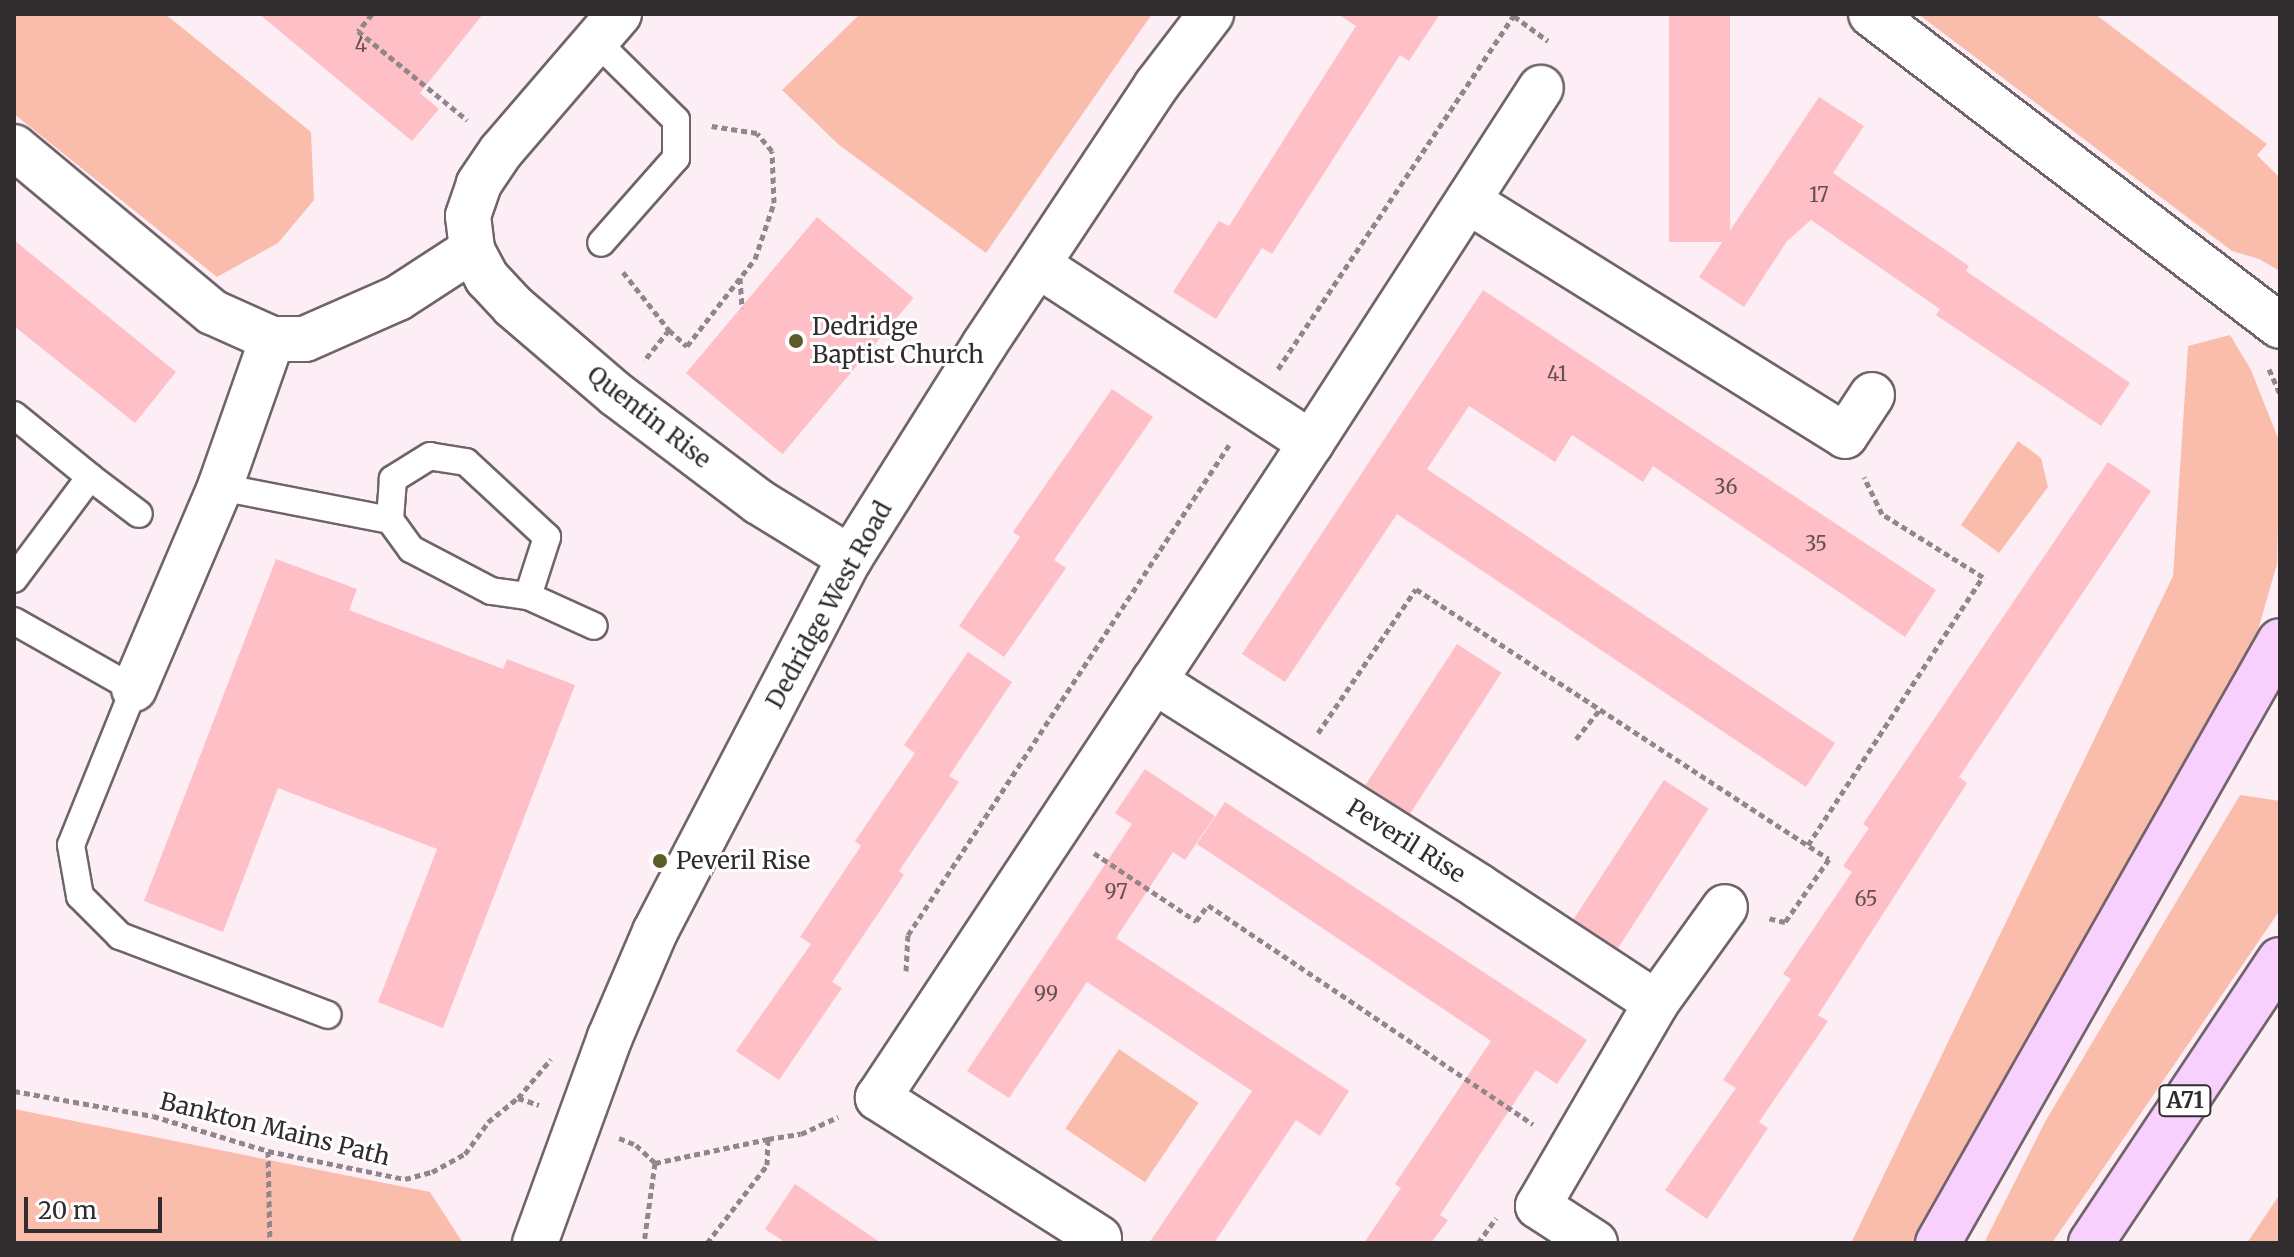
<!DOCTYPE html>
<html>
<head>
<meta charset="utf-8">
<style>
  body { margin:0 }
  #map { position:relative; width:2294px; height:1257px; overflow:hidden; background:#fdeef5; font-family:Merriweather,serif }
  div>[style] { position:absolute }
  .green>* { inset:0; background:#fabdac; transform-origin:0 0 }
  .building>* { inset:0; background:#febfc6; transform-origin:0 0 }
  .path>* { height:5px; margin-top:-2.5px; transform-origin:0; background:repeating-linear-gradient(90deg,#91878b 0 6px,transparent 0 10px) }
  .roads { filter:drop-shadow(2px 0 #70646a) drop-shadow(-2px 0 #70646a) drop-shadow(0 2px #70646a) drop-shadow(0 -2px #70646a) }
  .service>* { height:26px; margin:-13px; padding:0 13px; transform-origin:13px; border-radius:13px; background:#fff }
  .minor>* { height:44px; margin:-22px; padding:0 22px; transform-origin:22px; border-radius:22px; background:#fff }
  .tertiary>* { height:44px; margin:-22px; padding:0 22px; transform-origin:22px; border-radius:22px; background:#fff }
  .primary>* { height:44px; margin:-22px; padding:0 22px; transform-origin:22px; border-radius:22px; background:#f8d0fd }
  .dots>* { width:22px; height:22px; translate:-50% -50%; box-sizing:border-box; border:4px solid #fff; border-radius:50% }
  span { translate:-50% -50%; white-space:nowrap; text-align:center; line-height:1.15; -webkit-text-stroke:6px #fff; paint-order:stroke }
  .number-label { font-size:20px; color:#645154 }
  .number-label span { -webkit-text-stroke-width:0 }
  .shield-label span { padding:2px 6px; background:#fff; border:2px solid; border-radius:6px; -webkit-text-stroke-width:0 }
  .shield-label { font-size:22px; color:#312c2e; font-weight:700 }
  .poi-label { font-size:24px; color:#312c2e }
  .left { translate:0 -50%; text-align:left }
  .street-label { font-size:24px; color:#312c2e }
  .frame { position:absolute; inset:0; border:16px solid #312c2e; pointer-events:none }
  .scale { position:absolute; left:24px; top:1197px; width:138px; height:36px; box-sizing:border-box; border:4px solid #312c2e; border-top:0; padding-left:10px; font-size:24px; line-height:28px; white-space:nowrap; color:#312c2e; -webkit-text-stroke:6px #fff; paint-order:stroke }
</style>
</head>
<body>
<div id="map">
  <div class="green">
    <i style="clip-path:polygon(14px 14px,165px 14px,311px 132px,314px 200px,278px 243px,217px 277px,14px 114px)"></i>
    <i style="clip-path:polygon(860px 14px,1152px 14px,986px 253px,839px 145px,782px 90px)"></i>
    <i style="clip-path:polygon(1918px 14px,2095px 14px,2267px 144px,2257px 155px,2280px 178px,2280px 271px,2259px 259px,2232px 251px)"></i>
    <i style="clip-path:polygon(2230px 335px,2251px 370px,2280px 443px,2277px 564px,2248px 665px,1913px 1243px,1851px 1243px,2173px 576px,2188px 346px)"></i>
    <i style="clip-path:polygon(2018px 441px,2041px 458px,2048px 487px,1999px 553px,1961px 525px)"></i>
    <i style="clip-path:polygon(2240px 795px,2280px 801px,2280px 910px,2052px 1243px,1984px 1243px,2046px 1120px)"></i>
    <i style="left:1119px;top:1049px;width:96px;height:96px;rotate:34deg"></i>
    <i style="clip-path:polygon(14px 1109px,430px 1192px,463px 1243px,14px 1243px)"></i>
    <i style="clip-path:polygon(2280px 1194px,2280px 1243px,2247px 1243px)"></i>
  </div>
  <div class="building">
    <i style="clip-path:polygon(259px 14px,483px 14px,420px 93px,439px 109px,412px 141px)"></i>
    <i style="clip-path:polygon(1338px 14px,1440px 14px,1409px 61px,1400px 55px,1272px 254px,1262px 248px,1216px 319px,1173px 292px,1219px 221px,1229px 226px,1356px 26px)"></i>
    <i style="left:1669px;top:14px;width:61px;height:228px"></i>
    <i style="clip-path:polygon(1819px 97px,1864px 126px,1833px 173px,1969px 266px,1966px 271px,2130px 383px,2101px 426px,1936px 315px,1940px 309px,1811px 220px,1787px 241px,1744px 307px,1699px 277px)"></i>
    <i style="left:817px;top:217px;width:126px;height:204px;rotate:40deg"></i>
    <i style="clip-path:polygon(14px 240px,176px 372px,135px 423px,14px 326px)"></i>
    <i style="clip-path:polygon(1483px 290px,1936px 590px,1905px 637px,1653px 466px,1643px 482px,1572px 435px,1555px 462px,1469px 406px,1427px 469px,1835px 743px,1806px 787px,1397px 514px,1285px 682px,1242px 654px)"></i>
    <i style="clip-path:polygon(1112px 389px,1153px 417px,1054px 560px,1066px 568px,1004px 657px,959px 626px,1020px 537px,1013px 532px)"></i>
    <i style="clip-path:polygon(2108px 462px,2151px 491px,1959px 777px,1967px 783px,1818px 1015px,1828px 1021px,1759px 1122px,1768px 1128px,1707px 1219px,1665px 1190px,1736px 1088px,1723px 1080px,1791px 979px,1783px 974px,1852px 872px,1843px 866px,1869px 828px,1863px 824px)"></i>
    <i style="clip-path:polygon(276px 559px,357px 589px,349px 610px,503px 669px,507px 659px,575px 685px,443px 1028px,378px 1002px,437px 849px,278px 788px,223px 932px,144px 901px)"></i>
    <i style="left:1457px;top:644px;width:53px;height:168px;rotate:33deg"></i>
    <i style="clip-path:polygon(968px 652px,1012px 682px,949px 776px,959px 782px,899px 871px,904px 875px,832px 982px,842px 988px,779px 1080px,736px 1051px,811px 944px,800px 937px,861px 846px,855px 841px,915px 753px,904px 745px)"></i>
    <i style="clip-path:polygon(1145px 769px,1215px 816px,1185px 860px,1173px 852px,1116px 938px,1349px 1091px,1320px 1136px,1296px 1120px,1214px 1243px,1149px 1243px,1252px 1091px,1087px 982px,1009px 1098px,967px 1071px,1132px 824px,1115px 813px)"></i>
    <i style="left:1664px;top:780px;width:53px;height:166px;rotate:33deg"></i>
    <i style="clip-path:polygon(1225px 802px,1587px 1040px,1557px 1084px,1536px 1070px,1440px 1215px,1448px 1220px,1431px 1243px,1364px 1243px,1401px 1188px,1395px 1184px,1491px 1041px,1197px 844px)"></i>
    <i style="clip-path:polygon(795px 1184px,881px 1243px,786px 1243px,765px 1229px)"></i>
  </div>
  <div class="path">
    <i style="left:372px;top:14px;width:22px;rotate:129deg"></i>
    <i style="left:358px;top:31px;width:141px;rotate:39.2deg"></i>
    <i style="left:1514px;top:16px;width:42px;rotate:36.3deg"></i>
    <i style="left:623px;top:272px;width:74px;rotate:51.6deg"></i>
    <i style="left:669px;top:330px;width:40px;rotate:129deg"></i>
    <i style="left:740px;top:278px;width:30px;rotate:86deg"></i>
    <i style="left:669px;top:330px;width:24px;rotate:42deg"></i>
    <i style="left:687px;top:346px;width:110px;rotate:-52deg"></i>
    <i style="left:755px;top:259px;width:59px;rotate:-71.3deg"></i>
    <i style="left:774px;top:203px;width:52px;rotate:-92.2deg"></i>
    <i style="left:772px;top:151px;width:23px;rotate:-130deg"></i>
    <i style="left:757px;top:133px;width:46px;rotate:-171.2deg"></i>
    <i style="left:1278px;top:369px;width:427px;rotate:-56.3deg"></i>
    <i style="left:2269px;top:369px;width:27px;rotate:66deg"></i>
    <i style="left:1318px;top:733px;width:174px;rotate:-55.8deg"></i>
    <i style="left:1416px;top:589px;width:493px;rotate:33.2deg"></i>
    <i style="left:1829px;top:859px;width:77px;rotate:124.9deg"></i>
    <i style="left:1785px;top:922px;width:17px;rotate:-167deg"></i>
    <i style="left:1576px;top:739px;width:38px;rotate:-51deg"></i>
    <i style="left:1808px;top:845px;width:320px;rotate:-56.9deg"></i>
    <i style="left:1983px;top:577px;width:119px;rotate:-148deg"></i>
    <i style="left:1882px;top:514px;width:41px;rotate:-115.9deg"></i>
    <i style="left:1094px;top:853px;width:123px;rotate:33.7deg"></i>
    <i style="left:1196px;top:921px;width:20px;rotate:-53deg"></i>
    <i style="left:1208px;top:905px;width:392px;rotate:34deg"></i>
    <i style="left:906px;top:971px;width:36px;rotate:-87deg"></i>
    <i style="left:908px;top:935px;width:586px;rotate:-56.77deg"></i>
    <i style="left:14px;top:1091px;width:141px;rotate:10.2deg"></i>
    <i style="left:153px;top:1116px;width:120px;rotate:16.9deg"></i>
    <i style="left:268px;top:1151px;width:140px;rotate:11.6deg"></i>
    <i style="left:405px;top:1179px;width:28px;rotate:-15deg"></i>
    <i style="left:432px;top:1172px;width:38px;rotate:-29deg"></i>
    <i style="left:465px;top:1154px;width:39px;rotate:-54deg"></i>
    <i style="left:488px;top:1122px;width:38px;rotate:-39deg"></i>
    <i style="left:518px;top:1098px;width:22px;rotate:18deg"></i>
    <i style="left:518px;top:1098px;width:51px;rotate:-49.8deg"></i>
    <i style="left:619px;top:1138px;width:18px;rotate:22deg"></i>
    <i style="left:636px;top:1145px;width:26px;rotate:43deg"></i>
    <i style="left:655px;top:1163px;width:81px;rotate:97.8deg"></i>
    <i style="left:268px;top:1151px;width:92px;rotate:88.8deg"></i>
    <i style="left:655px;top:1163px;width:116px;rotate:-12deg"></i>
    <i style="left:707px;top:1243px;width:98px;rotate:-52.4deg"></i>
    <i style="left:767px;top:1165px;width:26px;rotate:-88deg"></i>
    <i style="left:768px;top:1139px;width:33px;rotate:-9deg"></i>
    <i style="left:801px;top:1134px;width:41px;rotate:-24.7deg"></i>
    <i style="left:1478px;top:1243px;width:31px;rotate:-54deg"></i>
  </div>
  <div class="roads">
    <div class="service">
      <i style="left:597px;top:42px;width:111px;rotate:44.6deg"></i>
      <i style="left:676px;top:120px;width:38px;rotate:90deg"></i>
      <i style="left:676px;top:158px;width:113px;rotate:131.4deg"></i>
      <i style="left:14px;top:415px;width:98px;rotate:39.2deg"></i>
      <i style="left:90px;top:477px;width:127px;rotate:126.7deg"></i>
      <i style="left:90px;top:477px;width:61px;rotate:37.1deg"></i>
      <i style="left:220px;top:487px;width:173px;rotate:11deg"></i>
      <i style="left:528px;top:596px;width:62px;rotate:-72.1deg"></i>
      <i style="left:547px;top:537px;width:110px;rotate:-137.2deg"></i>
      <i style="left:466px;top:462px;width:36px;rotate:-171deg"></i>
      <i style="left:430px;top:456px;width:44px;rotate:148.1deg"></i>
      <i style="left:393px;top:479px;width:41px;rotate:94.2deg"></i>
      <i style="left:390px;top:520px;width:36px;rotate:54deg"></i>
      <i style="left:411px;top:549px;width:90px;rotate:27.7deg"></i>
      <i style="left:491px;top:591px;width:37px;rotate:8deg"></i>
      <i style="left:528px;top:596px;width:72px;rotate:24.4deg"></i>
      <i style="left:14px;top:621px;width:138px;rotate:29.5deg"></i>
      <i style="left:134px;top:689px;width:168px;rotate:112deg"></i>
      <i style="left:71px;top:845px;width:52px;rotate:80deg"></i>
      <i style="left:80px;top:896px;width:57px;rotate:45deg"></i>
      <i style="left:120px;top:936px;width:222px;rotate:20.8deg"></i>
    </div>
    <div class="minor">
      <i style="left:619px;top:14px;width:181px;rotate:130.7deg"></i>
      <i style="left:501px;top:151px;width:40px;rotate:124deg"></i>
      <i style="left:479px;top:184px;width:34px;rotate:109deg"></i>
      <i style="left:468px;top:216px;width:34px;rotate:83deg"></i>
      <i style="left:472px;top:250px;width:32px;rotate:62deg"></i>
      <i style="left:487px;top:278px;width:38px;rotate:47deg"></i>
      <i style="left:513px;top:306px;width:137px;rotate:40.6deg"></i>
      <i style="left:617px;top:395px;width:178px;rotate:37deg"></i>
      <i style="left:759px;top:502px;width:107px;rotate:31.6deg"></i>
      <i style="left:14px;top:147px;width:258px;rotate:39.8deg"></i>
      <i style="left:212px;top:312px;width:66px;rotate:24.2deg"></i>
      <i style="left:272px;top:339px;width:33px"></i>
      <i style="left:305px;top:339px;width:102px;rotate:-23.8deg"></i>
      <i style="left:398px;top:298px;width:88px;rotate:-33deg"></i>
      <i style="left:1468px;top:201px;width:444px;rotate:31.9deg"></i>
      <i style="left:1845px;top:436px;width:49px;rotate:-56.6deg"></i>
      <i style="left:1038px;top:265px;width:326px;rotate:33.1deg"></i>
      <i style="left:1311px;top:443px;width:423px;rotate:-57.1deg"></i>
      <i style="left:1311px;top:443px;width:285px;rotate:123.4deg"></i>
      <i style="left:1154px;top:681px;width:383px;rotate:32.3deg"></i>
      <i style="left:1478px;top:886px;width:213px;rotate:33.3deg"></i>
      <i style="left:1656px;top:1003px;width:118px;rotate:-54.3deg"></i>
      <i style="left:134px;top:689px;width:220px;rotate:-66.9deg"></i>
      <i style="left:220px;top:487px;width:157px;rotate:-70.6deg"></i>
      <i style="left:1099px;top:1238px;width:262px;rotate:-147.6deg"></i>
      <i style="left:878px;top:1098px;width:500px;rotate:-56.5deg"></i>
      <i style="left:1595px;top:1243px;width:68px;rotate:-147deg"></i>
      <i style="left:1538px;top:1206px;width:235px;rotate:-59.8deg"></i>
    </div>
    <div class="tertiary">
      <i style="left:1871px;top:14px;width:514px;rotate:37.34deg"></i>
      <i style="left:535px;top:1243px;width:219px;rotate:-70deg"></i>
      <i style="left:610px;top:1037px;width:114px;rotate:-66.8deg"></i>
      <i style="left:655px;top:932px;width:422px;rotate:-62.5deg"></i>
      <i style="left:850px;top:558px;width:252px;rotate:-57.8deg"></i>
      <i style="left:984px;top:345px;width:311px;rotate:-56.4deg"></i>
      <i style="left:1156px;top:86px;width:91px;rotate:-52.6deg"></i>
    </div>
    <div class="primary">
      <i style="left:1938px;top:1243px;width:692px;rotate:-60.4deg"></i>
      <i style="left:2091px;top:1243px;width:340px;rotate:-56.3deg"></i>
    </div>
  </div>
  <div class="dots">
    <i style="left:796px;top:341px;background:#5b5c29"></i>
    <i style="left:660px;top:861px;background:#5b5c29"></i>
  </div>
  <div class="number-label">
    <span style="left:361px;top:44px">4</span>
    <span style="left:1819px;top:194px">17</span>
    <span style="left:1557px;top:373px">41</span>
    <span style="left:1726px;top:486px">36</span>
    <span style="left:1816px;top:543px">35</span>
    <span style="left:1116px;top:891px">97</span>
    <span style="left:1866px;top:898px">65</span>
    <span style="left:1046px;top:993px">99</span>
  </div>
  <div class="shield-label">
    <span style="left:2185px;top:1101px">A71</span>
  </div>
  <div class="poi-label">
    <span class="left" style="left:812px;top:341px">Dedridge<br>Baptist Church</span>
    <span class="left" style="left:676px;top:861px">Peveril Rise</span>
  </div>
  <div class="street-label">
    <span style="left:649px;top:417px;rotate:38deg">Quentin Rise</span>
    <span style="left:829px;top:605px;rotate:-61deg">Dedridge West Road</span>
    <span style="left:1406px;top:841px;rotate:32deg">Peveril Rise</span>
    <span style="left:275px;top:1129px;rotate:14deg">Bankton Mains Path</span>
  </div>
  <div class="frame"></div>
  <div class="scale">20 m</div>
</div>
</body>
</html>
